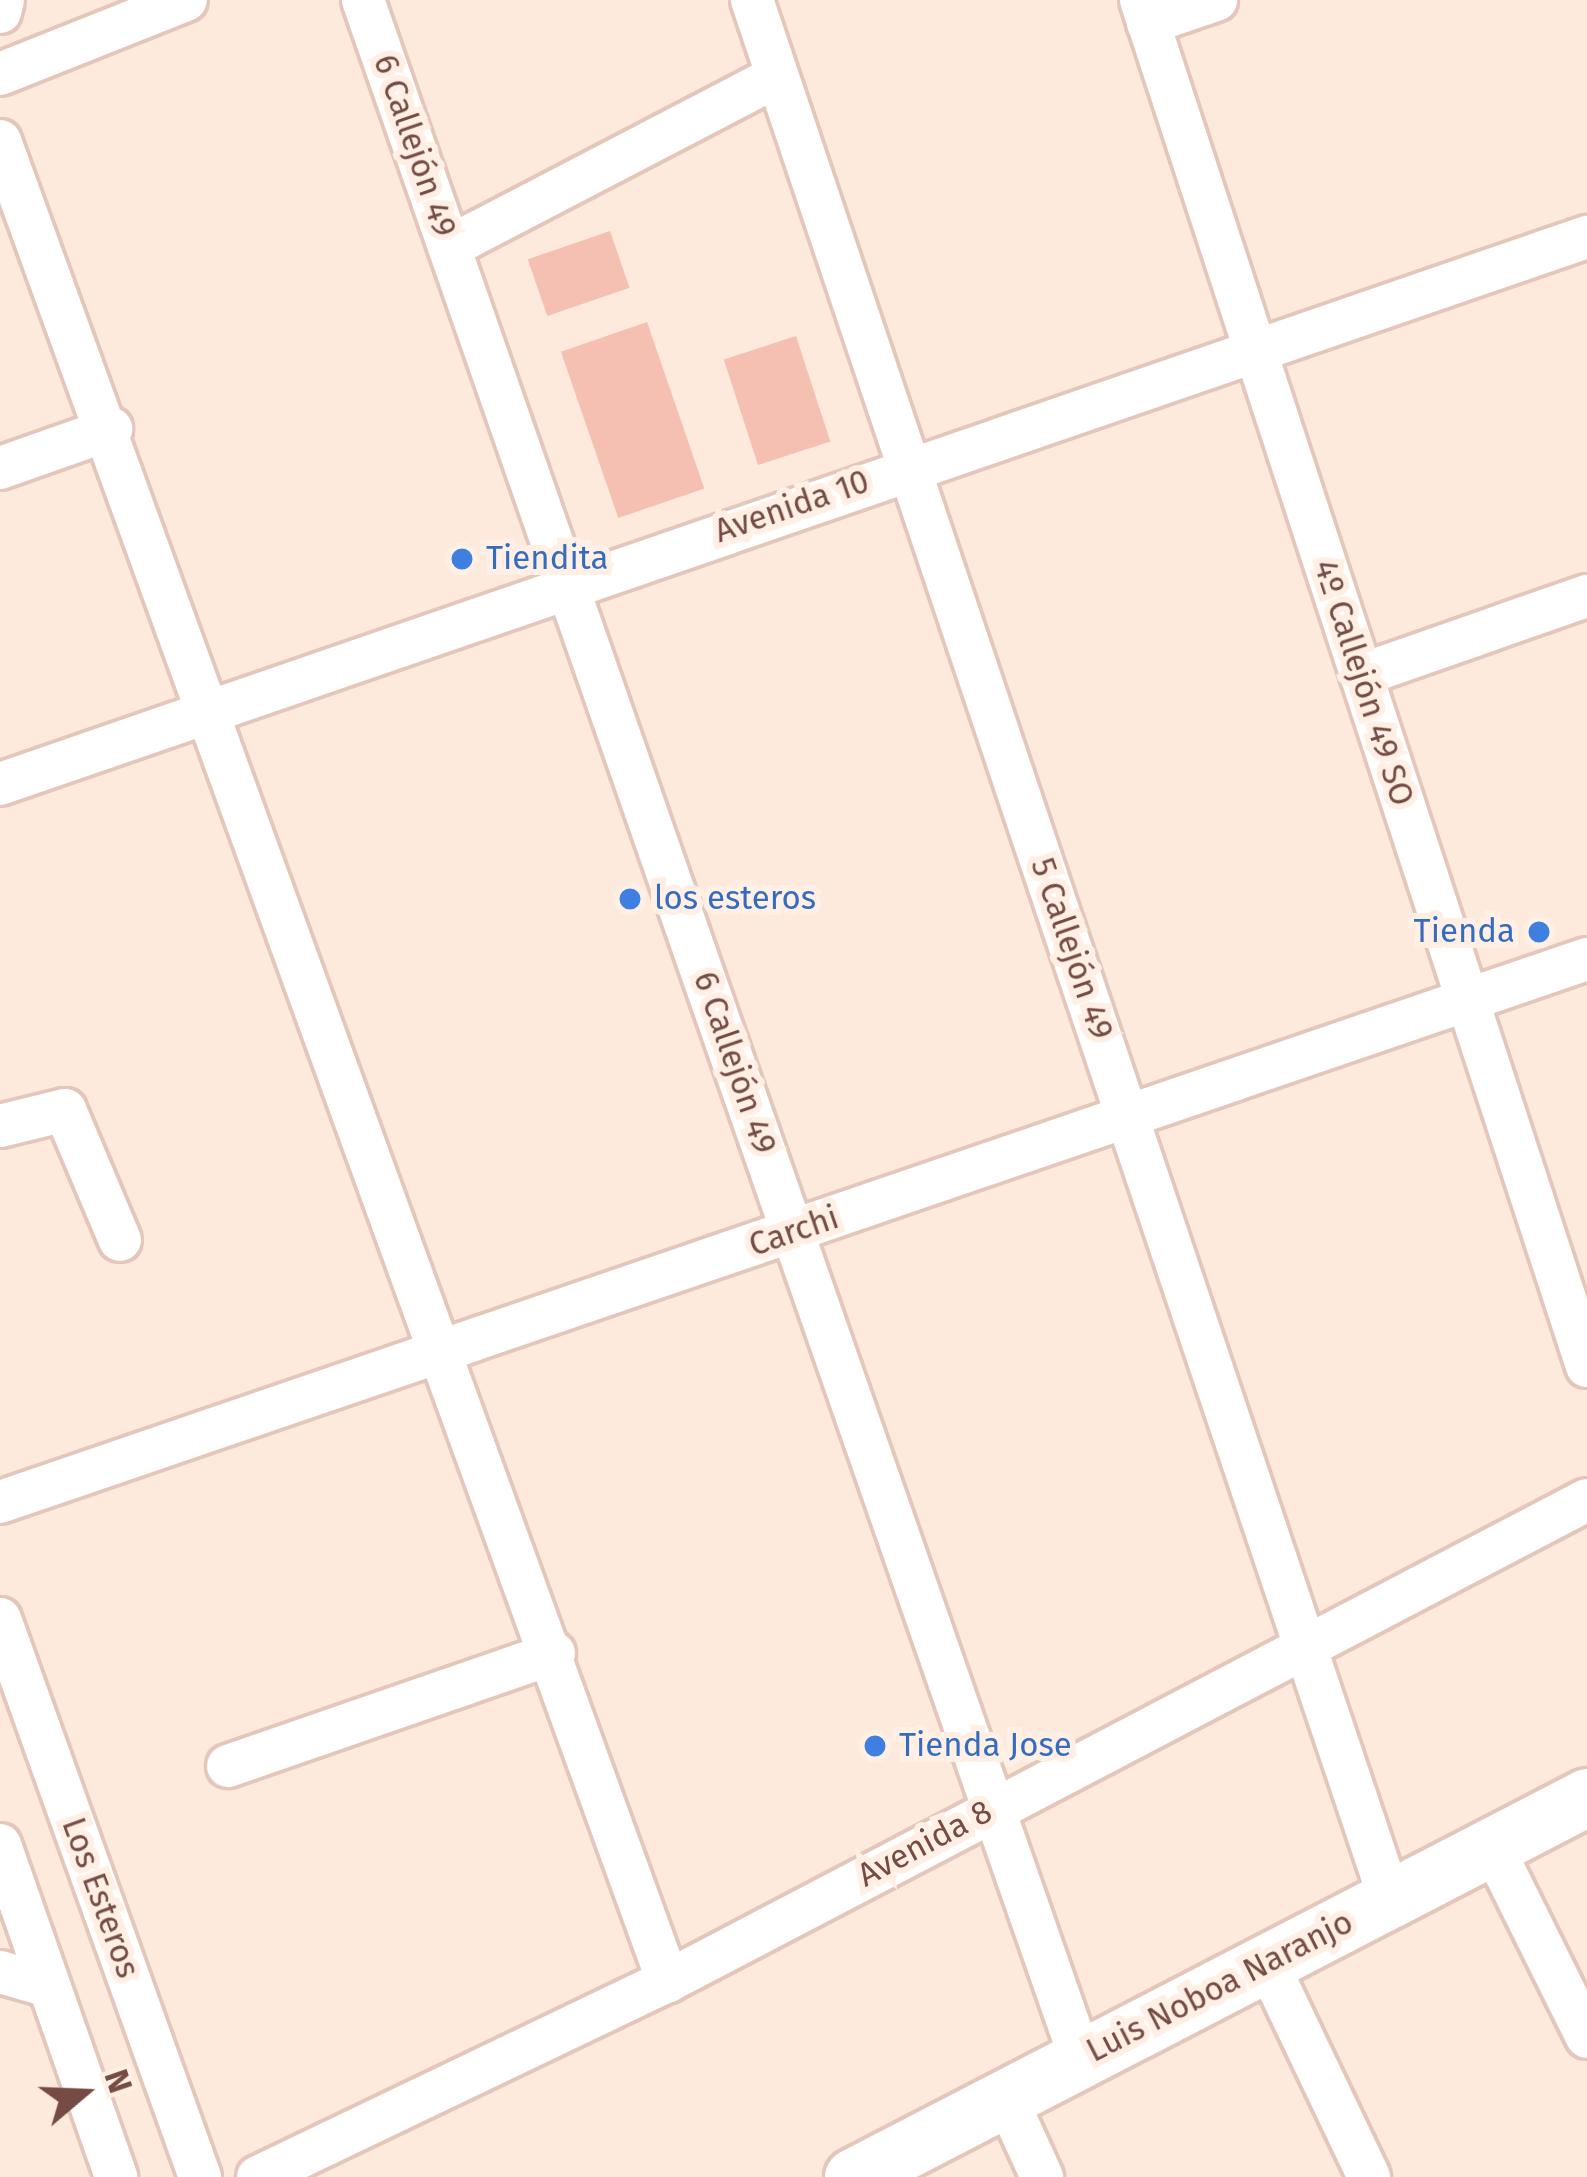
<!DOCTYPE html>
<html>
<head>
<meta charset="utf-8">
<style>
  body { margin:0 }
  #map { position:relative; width:1587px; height:2177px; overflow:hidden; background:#feeadc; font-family:"Fira Sans",sans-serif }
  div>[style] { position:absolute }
  .building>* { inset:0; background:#f5bfb2; transform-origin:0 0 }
  .roads { filter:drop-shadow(3px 0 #e4c6bb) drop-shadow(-3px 0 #e4c6bb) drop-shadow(0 3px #e4c6bb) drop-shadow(0 -3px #e4c6bb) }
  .street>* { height:42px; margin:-21px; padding:0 21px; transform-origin:21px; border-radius:21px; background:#fff }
  .secondary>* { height:57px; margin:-28.5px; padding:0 28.5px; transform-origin:28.5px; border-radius:28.5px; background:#fff }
  .dots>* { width:33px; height:33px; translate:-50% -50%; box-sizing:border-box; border:6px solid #ffefe4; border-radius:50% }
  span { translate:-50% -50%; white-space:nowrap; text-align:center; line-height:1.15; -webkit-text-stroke:12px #ffefe4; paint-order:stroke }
  .street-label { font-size:33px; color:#754b44 }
  .shop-label { font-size:33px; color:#366cbe }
  .left { translate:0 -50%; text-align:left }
  .right { translate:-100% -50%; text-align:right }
  .north { position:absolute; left:24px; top:2033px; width:120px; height:120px; -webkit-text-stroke:9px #ffefe4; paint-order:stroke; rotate:71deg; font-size:33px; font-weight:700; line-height:48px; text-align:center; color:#754b44 }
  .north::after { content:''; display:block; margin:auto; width:42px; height:54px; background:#754b44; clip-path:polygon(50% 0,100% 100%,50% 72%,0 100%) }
</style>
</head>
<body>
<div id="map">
  <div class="building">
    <i style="left:610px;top:231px;width:60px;height:87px;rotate:71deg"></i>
    <i style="left:647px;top:322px;width:176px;height:91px;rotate:71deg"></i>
    <i style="left:796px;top:336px;width:111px;height:76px;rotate:72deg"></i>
  </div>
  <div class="roads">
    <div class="street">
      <i style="left:363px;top:0;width:2181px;rotate:70.78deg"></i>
      <i style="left:752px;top:0;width:2003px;rotate:71.43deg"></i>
      <i style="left:1141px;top:0;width:1437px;rotate:71.92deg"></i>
      <i style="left:0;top:12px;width:12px;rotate:-76deg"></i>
      <i style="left:1148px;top:23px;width:72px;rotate:-18.7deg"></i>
      <i style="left:0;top:74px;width:200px;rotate:-21.7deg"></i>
      <i style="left:0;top:141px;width:1958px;rotate:70.05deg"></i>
      <i style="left:449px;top:247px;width:370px;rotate:-27.5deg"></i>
      <i style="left:0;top:468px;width:118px;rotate:-19.4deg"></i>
      <i style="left:1361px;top:675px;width:239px;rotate:-19.3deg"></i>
      <i style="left:0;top:784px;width:1679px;rotate:-19.02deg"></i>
      <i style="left:0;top:1126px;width:67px;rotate:-13.8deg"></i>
      <i style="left:65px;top:1110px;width:141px;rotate:67.1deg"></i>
      <i style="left:0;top:1502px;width:1677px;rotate:-18.89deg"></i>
      <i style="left:0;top:1619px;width:593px;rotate:70.28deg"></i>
      <i style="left:228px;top:1766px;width:345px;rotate:-19.1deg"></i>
      <i style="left:0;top:1845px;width:352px;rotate:70.7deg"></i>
      <i style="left:1492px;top:1846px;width:213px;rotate:63.6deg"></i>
      <i style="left:1267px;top:1963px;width:237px;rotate:64.5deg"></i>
      <i style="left:0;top:1972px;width:51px;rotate:15.9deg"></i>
      <i style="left:1006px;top:2098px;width:87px;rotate:65.5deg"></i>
      <i style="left:258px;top:2177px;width:454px;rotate:-25.6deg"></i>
      <i style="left:668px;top:1981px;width:1037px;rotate:-27.63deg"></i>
    </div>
    <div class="secondary">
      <i style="left:853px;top:2177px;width:827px;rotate:-27.37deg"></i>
    </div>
  </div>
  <div class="dots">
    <i style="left:462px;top:559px;background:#3f7fe0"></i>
    <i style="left:630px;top:899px;background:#3f7fe0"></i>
    <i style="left:1539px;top:932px;background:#3f7fe0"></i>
    <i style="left:875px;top:1746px;background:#3f7fe0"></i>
  </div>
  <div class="street-label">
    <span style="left:414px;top:146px;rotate:71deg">6 Callejón 49</span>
    <span style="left:792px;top:507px;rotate:-19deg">Avenida 10</span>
    <span style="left:1363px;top:683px;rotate:72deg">4º Callejón 49 SO</span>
    <span style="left:1071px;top:949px;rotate:71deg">5 Callejón 49</span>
    <span style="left:734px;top:1063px;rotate:71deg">6 Callejón 49</span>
    <span style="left:794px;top:1232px;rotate:-19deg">Carchi</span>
    <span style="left:925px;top:1844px;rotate:-28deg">Avenida 8</span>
    <span style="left:100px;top:1898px;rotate:70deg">Los Esteros</span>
    <span style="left:1220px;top:1987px;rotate:-27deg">Luis Noboa Naranjo</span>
  </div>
  <div class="shop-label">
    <span class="left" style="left:486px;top:559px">Tiendita</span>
    <span class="left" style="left:654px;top:899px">los esteros</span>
    <span class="right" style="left:1515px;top:932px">Tienda</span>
    <span class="left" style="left:899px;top:1746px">Tienda Jose</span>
  </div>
  <div class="north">N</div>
</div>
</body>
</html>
